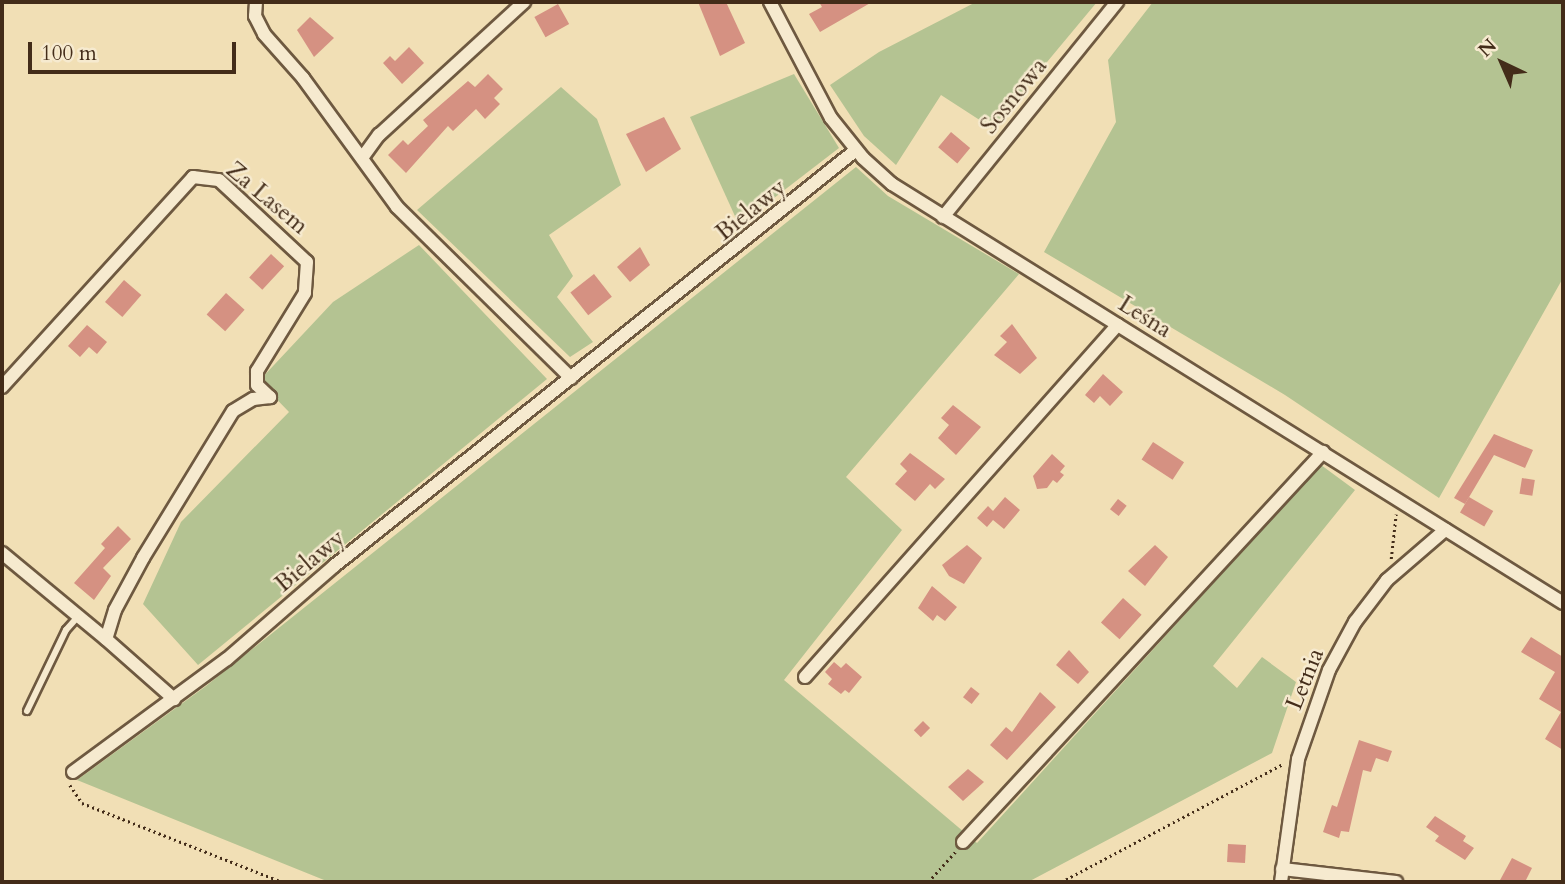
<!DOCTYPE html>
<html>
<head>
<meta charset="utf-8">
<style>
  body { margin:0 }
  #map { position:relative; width:1565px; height:884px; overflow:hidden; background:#f1dfb5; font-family:Cardo,serif }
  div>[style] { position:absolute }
  .green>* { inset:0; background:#b4c392 }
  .building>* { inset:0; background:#d59182; transform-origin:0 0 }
  .path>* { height:2.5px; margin-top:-1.25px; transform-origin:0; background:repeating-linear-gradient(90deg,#432c19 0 2px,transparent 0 5.5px) }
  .roads { filter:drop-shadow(2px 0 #6e5940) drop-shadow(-2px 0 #6e5940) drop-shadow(0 2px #6e5940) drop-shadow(0 -2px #6e5940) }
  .lane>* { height:6px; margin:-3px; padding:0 3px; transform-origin:3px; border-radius:3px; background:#f6eacf }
  .street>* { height:12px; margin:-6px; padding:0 6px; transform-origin:6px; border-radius:6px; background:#f6eacf }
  span { translate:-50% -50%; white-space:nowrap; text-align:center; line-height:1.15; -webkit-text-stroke:5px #f6eacf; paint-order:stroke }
  .street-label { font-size:24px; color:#432c19 }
  .frame { position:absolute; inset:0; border:4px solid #432c19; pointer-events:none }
  .north { position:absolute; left:1467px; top:28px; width:70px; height:70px; -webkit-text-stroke:5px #f6eacf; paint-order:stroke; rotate:316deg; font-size:19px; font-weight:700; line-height:28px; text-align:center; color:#432c19 }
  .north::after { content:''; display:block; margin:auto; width:24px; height:32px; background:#432c19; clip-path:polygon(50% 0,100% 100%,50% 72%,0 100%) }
  .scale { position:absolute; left:28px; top:42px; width:208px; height:32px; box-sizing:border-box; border:4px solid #432c19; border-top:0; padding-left:9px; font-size:21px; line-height:24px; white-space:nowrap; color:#432c19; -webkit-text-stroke:5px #f6eacf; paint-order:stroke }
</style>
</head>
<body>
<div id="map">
  <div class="green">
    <i style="clip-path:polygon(976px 2px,1097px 2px,992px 128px,941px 95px,896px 165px,864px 136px,830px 85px,879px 52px)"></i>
    <i style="clip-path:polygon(1153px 2px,1563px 2px,1563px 278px,1439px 498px,1285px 395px,1044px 252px,1116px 122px,1108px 60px)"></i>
    <i style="clip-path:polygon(794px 74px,839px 148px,739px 225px,690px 117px)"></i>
    <i style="clip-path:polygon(561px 87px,597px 119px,621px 185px,549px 235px,573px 276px,557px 297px,593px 342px,570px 357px,417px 210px)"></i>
    <i style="clip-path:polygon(856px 167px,888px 196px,1019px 274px,846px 477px,902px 530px,784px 680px,977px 843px,1321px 465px,1355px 490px,1213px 666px,1237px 688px,1262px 657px,1296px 682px,1272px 753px,1028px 882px,329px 882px,77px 780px,206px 686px)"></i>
    <i style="clip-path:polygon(419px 245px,547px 379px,198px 665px,143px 604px,181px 522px,289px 412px,259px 381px,333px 302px)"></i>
  </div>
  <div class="building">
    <i style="clip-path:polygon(698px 2px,726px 2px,745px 43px,720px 56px)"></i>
    <i style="clip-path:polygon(819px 2px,872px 2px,820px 32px,809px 14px,822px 7px)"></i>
    <i style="left:558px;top:4px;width:23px;height:27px;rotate:61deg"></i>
    <i style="clip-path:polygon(310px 17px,334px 38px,314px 57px,297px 30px)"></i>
    <i style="clip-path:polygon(409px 47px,424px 63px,402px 84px,383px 63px,390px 56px,395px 61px)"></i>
    <i style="clip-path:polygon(488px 74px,503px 89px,494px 98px,500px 104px,485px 119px,476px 109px,453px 131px,448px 126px,406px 173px,388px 155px,403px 140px,408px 145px,428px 126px,423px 120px,468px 81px,475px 87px)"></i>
    <i style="clip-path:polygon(664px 117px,681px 149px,646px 172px,626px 134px)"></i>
    <i style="left:951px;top:132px;width:25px;height:20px;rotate:40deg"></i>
    <i style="clip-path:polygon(640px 247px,650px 265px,630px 282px,617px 267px)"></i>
    <i style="left:271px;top:254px;width:18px;height:32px;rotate:43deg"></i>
    <i style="left:594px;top:274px;width:29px;height:30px;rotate:52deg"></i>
    <i style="left:124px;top:280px;width:23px;height:29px;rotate:41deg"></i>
    <i style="left:226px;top:293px;width:25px;height:29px;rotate:42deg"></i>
    <i style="clip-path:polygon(1012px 324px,1037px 358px,1020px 374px,994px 355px,1007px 342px,1000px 336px)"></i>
    <i style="clip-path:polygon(87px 325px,107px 342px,97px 354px,89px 347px,80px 357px,68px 346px)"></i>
    <i style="clip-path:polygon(1103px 374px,1123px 392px,1110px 406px,1100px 396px,1094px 403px,1085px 395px)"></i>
    <i style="clip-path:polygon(953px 405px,981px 427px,956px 455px,938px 438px,949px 425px,941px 418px)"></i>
    <i style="clip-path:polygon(1494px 434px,1533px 450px,1525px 468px,1494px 455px,1465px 504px,1454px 498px)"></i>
    <i style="left:1153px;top:442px;width:37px;height:21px;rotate:33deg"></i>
    <i style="clip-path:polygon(910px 453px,945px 479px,935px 489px,930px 484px,915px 501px,895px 484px,907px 471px,900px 464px)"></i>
    <i style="clip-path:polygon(1052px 454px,1065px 466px,1060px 472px,1064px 475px,1057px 483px,1053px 480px,1047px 488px,1037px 489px,1033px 476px)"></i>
    <i style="left:1522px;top:478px;width:13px;height:16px;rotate:9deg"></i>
    <i style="clip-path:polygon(1005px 497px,1020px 510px,1004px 529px,993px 520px,987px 527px,977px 518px,988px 506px,993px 511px)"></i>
    <i style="left:1469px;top:497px;width:28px;height:18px;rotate:30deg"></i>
    <i style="left:1118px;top:499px;width:11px;height:13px;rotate:38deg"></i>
    <i style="clip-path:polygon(118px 526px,131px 539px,103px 568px,111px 576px,94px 600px,74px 583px,105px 548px,101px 544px)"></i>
    <i style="clip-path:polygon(967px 545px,982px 558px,964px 584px,949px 576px,942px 565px)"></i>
    <i style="clip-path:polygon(1155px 545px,1168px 557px,1145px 586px,1128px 571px)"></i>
    <i style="clip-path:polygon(932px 586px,957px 607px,945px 621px,937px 615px,933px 621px,918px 608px)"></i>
    <i style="left:1123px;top:598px;width:25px;height:33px;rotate:42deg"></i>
    <i style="clip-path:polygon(1531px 637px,1563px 657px,1563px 750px,1545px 739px,1561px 712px,1539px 699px,1555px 672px,1521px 652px)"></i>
    <i style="clip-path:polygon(1069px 650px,1089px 672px,1078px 684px,1056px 665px)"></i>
    <i style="clip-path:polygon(834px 662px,841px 668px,846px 663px,862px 677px,849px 693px,845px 690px,841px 694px,828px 684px,832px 679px,825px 672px)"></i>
    <i style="left:971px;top:687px;width:11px;height:13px;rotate:38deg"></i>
    <i style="clip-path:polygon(1040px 692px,1056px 707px,1007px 760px,990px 745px,1006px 727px,1012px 732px)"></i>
    <i style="left:923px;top:721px;width:10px;height:13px;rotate:45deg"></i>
    <i style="clip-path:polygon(1359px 740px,1392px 751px,1388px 762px,1376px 758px,1371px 772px,1363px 770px,1349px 832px,1341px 831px,1339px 838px,1323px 832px,1332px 805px,1337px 807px)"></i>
    <i style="clip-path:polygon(968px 769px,984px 782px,963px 801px,948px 787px)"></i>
    <i style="clip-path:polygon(1435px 816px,1466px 836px,1463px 841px,1474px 848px,1465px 860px,1435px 841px,1439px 836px,1426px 827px)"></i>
    <i style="left:1228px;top:844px;width:18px;height:18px;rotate:3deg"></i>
    <i style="clip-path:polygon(1512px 858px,1532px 868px,1525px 882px,1499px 882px)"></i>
  </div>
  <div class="path">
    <i style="left:1391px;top:559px;width:45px;rotate:-83.7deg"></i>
    <i style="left:70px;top:785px;width:22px;rotate:56deg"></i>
    <i style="left:82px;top:803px;width:216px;rotate:21.5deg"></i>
    <i style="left:928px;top:882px;width:42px;rotate:-47.9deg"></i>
    <i style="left:1061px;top:882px;width:251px;rotate:-28deg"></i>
  </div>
  <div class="roads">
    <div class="lane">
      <i style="left:27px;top:711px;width:90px;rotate:-64.3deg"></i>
      <i style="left:66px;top:630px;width:15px;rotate:-48deg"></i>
    </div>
    <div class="street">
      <i style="left:256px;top:2px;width:14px;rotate:94deg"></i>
      <i style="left:255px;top:16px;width:20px;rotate:63deg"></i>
      <i style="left:264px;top:34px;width:59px;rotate:48.4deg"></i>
      <i style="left:303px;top:78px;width:160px;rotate:53.9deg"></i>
      <i style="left:397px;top:207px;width:244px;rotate:44.5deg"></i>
      <i style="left:770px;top:2px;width:131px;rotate:62.3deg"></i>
      <i style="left:831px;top:118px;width:51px;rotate:51.3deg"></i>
      <i style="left:863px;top:158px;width:39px;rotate:42deg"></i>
      <i style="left:892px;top:184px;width:791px;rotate:31.98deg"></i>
      <i style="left:362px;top:158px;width:29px;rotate:-54deg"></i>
      <i style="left:379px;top:135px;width:197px;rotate:-42.5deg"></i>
      <i style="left:943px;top:217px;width:277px;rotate:-51deg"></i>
      <i style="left:2px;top:387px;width:284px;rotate:-47.7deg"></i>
      <i style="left:193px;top:177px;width:26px;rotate:7deg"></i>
      <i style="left:219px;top:180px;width:120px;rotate:43deg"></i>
      <i style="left:307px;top:262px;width:31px;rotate:94deg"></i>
      <i style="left:305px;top:293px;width:92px;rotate:121.6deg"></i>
      <i style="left:257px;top:371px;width:14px;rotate:90deg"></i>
      <i style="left:257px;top:385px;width:18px;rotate:43deg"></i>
      <i style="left:270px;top:397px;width:17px;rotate:173deg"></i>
      <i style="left:253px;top:399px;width:23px;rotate:149deg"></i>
      <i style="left:233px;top:411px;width:172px;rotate:121.5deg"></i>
      <i style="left:143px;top:558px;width:59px;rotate:118.3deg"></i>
      <i style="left:115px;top:610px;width:30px;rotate:107deg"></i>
      <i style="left:106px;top:639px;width:135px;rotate:-140.4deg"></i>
      <i style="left:106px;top:639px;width:91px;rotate:41.4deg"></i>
      <i style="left:805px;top:677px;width:471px;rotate:-48.4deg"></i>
      <i style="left:73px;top:772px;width:191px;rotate:-36.3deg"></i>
      <i style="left:227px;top:659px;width:142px;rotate:-41deg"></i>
      <i style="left:334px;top:566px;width:667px;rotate:-38.55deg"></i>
      <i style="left:963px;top:842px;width:531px;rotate:-47.29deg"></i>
      <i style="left:1282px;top:869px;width:115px;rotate:6.5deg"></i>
      <i style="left:1281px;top:882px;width:124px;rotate:-82.1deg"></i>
      <i style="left:1298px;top:759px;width:94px;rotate:-70.8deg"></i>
      <i style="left:1329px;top:670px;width:55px;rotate:-61.6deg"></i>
      <i style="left:1355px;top:622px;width:53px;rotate:-52.7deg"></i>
      <i style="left:1387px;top:580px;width:77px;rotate:-40.8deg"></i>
    </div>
  </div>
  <div class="street-label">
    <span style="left:1014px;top:96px;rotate:-51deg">Sosnowa</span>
    <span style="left:267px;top:198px;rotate:40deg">Za Lasem</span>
    <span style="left:751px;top:210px;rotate:-39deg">Bielawy</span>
    <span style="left:1145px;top:317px;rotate:32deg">Leśna</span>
    <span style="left:310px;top:561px;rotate:-40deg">Bielawy</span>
    <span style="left:1305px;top:679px;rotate:-68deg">Letnia</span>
  </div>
  <div class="frame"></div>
  <div class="north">N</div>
  <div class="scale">100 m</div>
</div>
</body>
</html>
